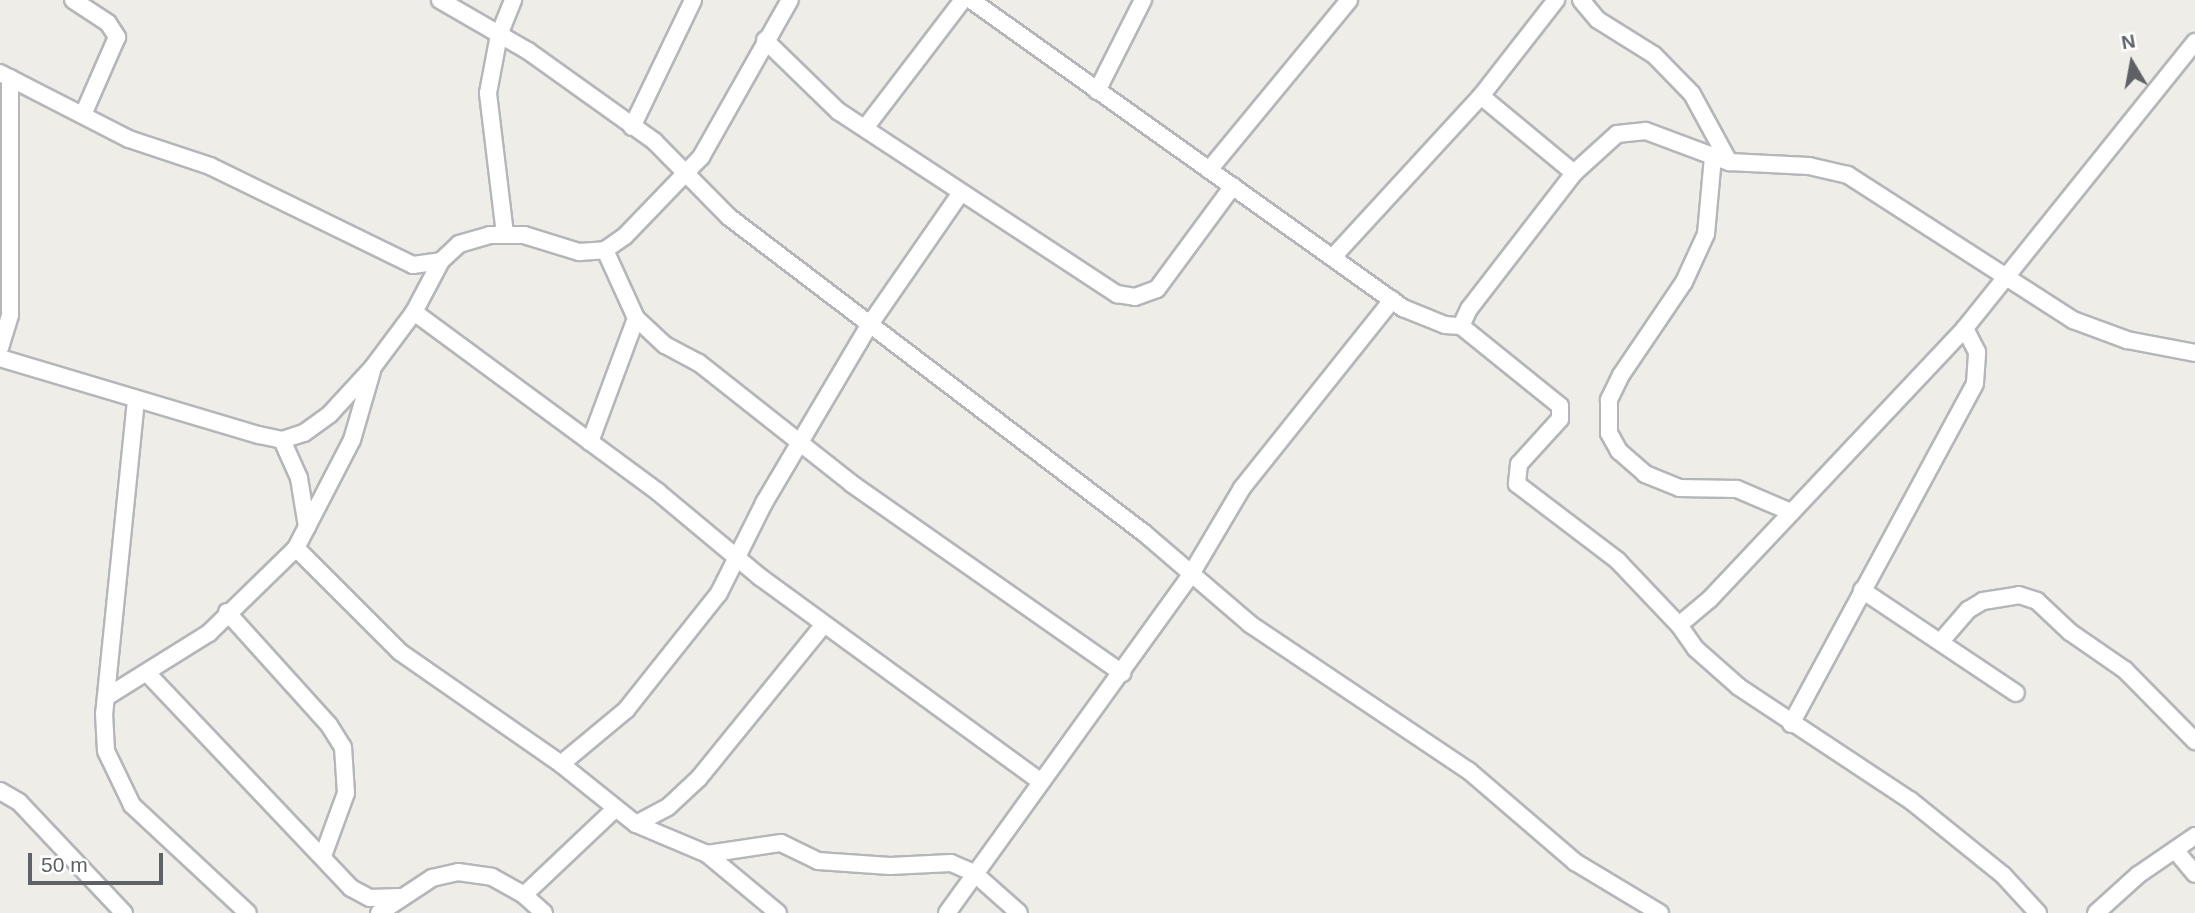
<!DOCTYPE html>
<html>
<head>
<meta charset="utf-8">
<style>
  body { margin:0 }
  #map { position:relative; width:2195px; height:913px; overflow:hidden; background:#efede7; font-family:Helvetica,sans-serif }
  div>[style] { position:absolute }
  .roads { filter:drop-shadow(2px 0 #b4b6ba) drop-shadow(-2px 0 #b4b6ba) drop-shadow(0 2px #b4b6ba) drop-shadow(0 -2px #b4b6ba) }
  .minor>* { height:16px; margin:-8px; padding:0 8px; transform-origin:8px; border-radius:8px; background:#fff }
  span { translate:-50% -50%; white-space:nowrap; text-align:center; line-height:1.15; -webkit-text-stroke:5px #fff; paint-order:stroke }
  .north { position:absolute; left:2097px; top:28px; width:70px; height:70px; -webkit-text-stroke:5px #fff; paint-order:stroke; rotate:350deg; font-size:19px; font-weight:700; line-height:28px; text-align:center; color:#5e6165 }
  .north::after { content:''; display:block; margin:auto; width:24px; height:32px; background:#5e6165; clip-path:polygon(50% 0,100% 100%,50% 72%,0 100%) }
  .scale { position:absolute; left:28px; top:853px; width:135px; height:32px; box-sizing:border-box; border:4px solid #5e6165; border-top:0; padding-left:9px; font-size:21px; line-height:24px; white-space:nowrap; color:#5e6165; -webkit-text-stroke:5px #fff; paint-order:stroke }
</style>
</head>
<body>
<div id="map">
  <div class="roads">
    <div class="minor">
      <i style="left:73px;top:0;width:42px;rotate:33.3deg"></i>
      <i style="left:108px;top:23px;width:17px;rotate:57deg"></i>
      <i style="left:117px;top:37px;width:85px;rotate:113.6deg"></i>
      <i style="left:440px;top:0;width:102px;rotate:30.1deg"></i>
      <i style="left:528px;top:51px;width:155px;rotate:35.5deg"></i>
      <i style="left:654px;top:141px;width:107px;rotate:45.4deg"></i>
      <i style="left:729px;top:217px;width:522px;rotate:37.29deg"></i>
      <i style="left:1144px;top:533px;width:140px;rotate:40.6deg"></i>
      <i style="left:1250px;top:624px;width:264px;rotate:33.9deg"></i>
      <i style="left:1469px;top:771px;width:140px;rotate:40.6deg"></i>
      <i style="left:1575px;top:862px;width:99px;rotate:31deg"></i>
      <i style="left:971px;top:0;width:531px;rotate:35.49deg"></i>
      <i style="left:1403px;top:308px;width:45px;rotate:22deg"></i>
      <i style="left:1445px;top:325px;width:16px;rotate:4deg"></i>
      <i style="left:1461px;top:326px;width:19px;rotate:-65deg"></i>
      <i style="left:1469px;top:309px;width:172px;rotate:-52.3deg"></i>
      <i style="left:1574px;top:173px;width:58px;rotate:-42.2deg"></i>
      <i style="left:1617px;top:134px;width:29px;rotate:-6deg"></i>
      <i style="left:1646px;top:131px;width:89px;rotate:20.5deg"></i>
      <i style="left:1581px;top:0;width:26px;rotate:50deg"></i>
      <i style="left:1598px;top:20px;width:66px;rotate:32deg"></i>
      <i style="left:1654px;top:55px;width:54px;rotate:45.7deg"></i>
      <i style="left:1692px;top:94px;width:77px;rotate:61.4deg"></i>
      <i style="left:1729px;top:162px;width:80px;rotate:2.9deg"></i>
      <i style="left:1809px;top:166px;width:40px;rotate:13deg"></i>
      <i style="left:1848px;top:175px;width:268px;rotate:32.8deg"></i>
      <i style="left:2073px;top:320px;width:58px;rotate:20.3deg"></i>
      <i style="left:2127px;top:340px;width:69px;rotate:10.8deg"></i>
      <i style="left:765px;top:40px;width:102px;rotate:44.2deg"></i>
      <i style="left:838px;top:111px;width:334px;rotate:33.3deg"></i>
      <i style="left:1117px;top:294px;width:18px;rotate:9deg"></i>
      <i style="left:1135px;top:297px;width:23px;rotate:-20deg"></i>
      <i style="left:1157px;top:289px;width:128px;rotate:-53.6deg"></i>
      <i style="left:0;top:73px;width:145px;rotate:27.1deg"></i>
      <i style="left:129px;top:139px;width:85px;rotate:18.4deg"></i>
      <i style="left:210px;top:166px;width:226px;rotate:26deg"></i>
      <i style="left:413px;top:265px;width:28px;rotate:-8deg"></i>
      <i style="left:1097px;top:91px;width:102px;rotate:-63.2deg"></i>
      <i style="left:1481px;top:96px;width:121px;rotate:39.6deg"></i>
      <i style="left:632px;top:127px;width:141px;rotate:-64.3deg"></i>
      <i style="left:865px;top:128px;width:161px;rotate:-52.6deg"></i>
      <i style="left:1713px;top:157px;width:77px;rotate:95.2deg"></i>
      <i style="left:1706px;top:234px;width:53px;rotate:114.6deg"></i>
      <i style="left:1684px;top:282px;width:112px;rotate:124.1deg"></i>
      <i style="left:1621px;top:375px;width:28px;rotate:116deg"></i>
      <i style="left:1609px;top:400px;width:33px;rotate:90deg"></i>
      <i style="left:1609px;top:433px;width:21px;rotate:61deg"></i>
      <i style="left:1619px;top:451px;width:35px;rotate:41deg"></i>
      <i style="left:1645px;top:474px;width:37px;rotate:22deg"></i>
      <i style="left:1679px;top:488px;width:58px;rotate:1deg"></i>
      <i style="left:1737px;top:489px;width:59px;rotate:23.1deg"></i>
      <i style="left:1209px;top:170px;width:220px;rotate:-50.5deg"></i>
      <i style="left:505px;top:234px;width:142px;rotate:-96.9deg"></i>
      <i style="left:488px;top:93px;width:59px;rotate:-79.3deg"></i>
      <i style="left:499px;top:35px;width:38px;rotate:-68deg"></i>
      <i style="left:605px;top:250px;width:75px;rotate:65.5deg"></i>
      <i style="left:636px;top:318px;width:40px;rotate:43deg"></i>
      <i style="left:665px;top:345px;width:38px;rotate:28deg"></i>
      <i style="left:699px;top:363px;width:195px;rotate:38.3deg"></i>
      <i style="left:852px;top:484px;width:330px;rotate:35deg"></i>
      <i style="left:1333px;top:257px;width:219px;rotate:-47.4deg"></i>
      <i style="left:1481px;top:96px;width:122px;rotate:-52deg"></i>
      <i style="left:414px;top:312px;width:303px;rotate:36.4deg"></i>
      <i style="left:658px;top:492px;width:133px;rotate:39.8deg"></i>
      <i style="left:760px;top:577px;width:348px;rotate:36.1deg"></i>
      <i style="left:1461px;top:326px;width:127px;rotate:38.9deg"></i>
      <i style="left:1560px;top:406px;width:13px;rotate:90deg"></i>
      <i style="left:1560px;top:419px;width:61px;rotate:132.3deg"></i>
      <i style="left:1519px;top:464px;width:20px;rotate:96deg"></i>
      <i style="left:1517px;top:484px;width:126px;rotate:37.2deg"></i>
      <i style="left:1617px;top:560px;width:90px;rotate:46.4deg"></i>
      <i style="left:1679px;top:625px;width:29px;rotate:55deg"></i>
      <i style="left:1696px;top:649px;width:57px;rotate:41.5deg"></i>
      <i style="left:1739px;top:687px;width:205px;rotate:33.5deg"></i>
      <i style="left:1910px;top:800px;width:119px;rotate:38.9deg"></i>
      <i style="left:2003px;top:875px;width:52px;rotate:47.4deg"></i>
      <i style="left:0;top:348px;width:34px;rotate:-73deg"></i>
      <i style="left:10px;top:315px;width:237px;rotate:-90deg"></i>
      <i style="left:0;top:358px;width:270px;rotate:16.6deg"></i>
      <i style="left:259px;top:435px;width:24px;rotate:12deg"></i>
      <i style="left:282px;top:440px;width:23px;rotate:-18deg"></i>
      <i style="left:304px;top:433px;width:32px;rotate:-36deg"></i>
      <i style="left:330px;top:414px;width:64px;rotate:-47.5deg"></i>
      <i style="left:373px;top:367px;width:69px;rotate:-53.3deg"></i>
      <i style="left:414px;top:312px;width:58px;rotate:-62.1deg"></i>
      <i style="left:441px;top:261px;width:25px;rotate:-43deg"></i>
      <i style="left:459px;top:244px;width:32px;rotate:-16deg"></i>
      <i style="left:490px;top:235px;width:34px"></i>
      <i style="left:524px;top:235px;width:58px;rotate:17.2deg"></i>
      <i style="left:579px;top:252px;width:26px;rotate:-4deg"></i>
      <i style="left:605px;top:250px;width:24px;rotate:-35deg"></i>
      <i style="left:625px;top:236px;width:110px;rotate:-46.1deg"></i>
      <i style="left:701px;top:157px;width:180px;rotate:-60.5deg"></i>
      <i style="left:136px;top:400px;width:315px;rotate:95.8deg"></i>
      <i style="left:104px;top:713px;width:38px;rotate:87deg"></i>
      <i style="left:106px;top:751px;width:60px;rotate:64.3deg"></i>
      <i style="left:132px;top:805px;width:158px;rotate:43deg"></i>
      <i style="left:282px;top:440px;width:42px;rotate:65.9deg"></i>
      <i style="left:299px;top:478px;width:50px;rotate:80.7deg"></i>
      <i style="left:590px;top:442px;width:132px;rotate:-69.6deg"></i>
      <i style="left:296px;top:548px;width:147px;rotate:45deg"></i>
      <i style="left:400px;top:652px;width:196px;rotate:34.8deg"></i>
      <i style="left:561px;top:764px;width:96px;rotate:38.7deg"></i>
      <i style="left:636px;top:824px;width:77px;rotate:22.9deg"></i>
      <i style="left:707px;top:854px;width:75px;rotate:-8.5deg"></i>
      <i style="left:781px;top:843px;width:41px;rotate:25.9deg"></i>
      <i style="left:818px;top:861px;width:72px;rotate:4deg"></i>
      <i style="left:890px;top:866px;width:61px;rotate:-2.8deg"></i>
      <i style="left:951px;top:863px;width:25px;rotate:23deg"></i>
      <i style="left:974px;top:873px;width:60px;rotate:41.6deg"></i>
      <i style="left:1862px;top:590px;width:185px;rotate:33.8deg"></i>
      <i style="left:227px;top:612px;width:152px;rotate:47.9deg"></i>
      <i style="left:329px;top:725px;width:26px;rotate:58deg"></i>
      <i style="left:343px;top:747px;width:46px;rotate:86.3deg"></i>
      <i style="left:346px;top:793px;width:67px;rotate:110.1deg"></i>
      <i style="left:1679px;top:625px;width:39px;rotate:-40deg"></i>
      <i style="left:1709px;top:600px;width:374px;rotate:-46.7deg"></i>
      <i style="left:1942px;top:640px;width:40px;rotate:-49deg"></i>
      <i style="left:1968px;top:610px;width:17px;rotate:-31deg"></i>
      <i style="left:1983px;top:601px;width:36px;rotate:-9deg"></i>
      <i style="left:2019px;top:595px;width:19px;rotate:18deg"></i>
      <i style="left:2037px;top:601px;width:45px;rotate:43.2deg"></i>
      <i style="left:2070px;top:632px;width:67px;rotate:34.6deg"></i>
      <i style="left:2125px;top:670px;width:100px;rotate:45.4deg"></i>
      <i style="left:148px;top:674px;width:295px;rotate:46.5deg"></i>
      <i style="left:351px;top:888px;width:21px;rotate:28deg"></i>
      <i style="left:370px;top:898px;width:30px;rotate:-2deg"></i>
      <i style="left:108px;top:696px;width:119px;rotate:-32deg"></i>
      <i style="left:209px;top:633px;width:122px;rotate:-44.3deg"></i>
      <i style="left:296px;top:548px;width:122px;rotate:-62.6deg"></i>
      <i style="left:352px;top:440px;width:72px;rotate:-73.8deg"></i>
      <i style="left:1791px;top:724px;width:387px;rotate:-61.6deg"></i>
      <i style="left:1975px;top:383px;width:31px;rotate:-86deg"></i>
      <i style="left:1977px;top:352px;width:27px;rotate:-117deg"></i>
      <i style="left:1965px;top:328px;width:367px;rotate:-51.2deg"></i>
      <i style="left:561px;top:764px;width:85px;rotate:-39.7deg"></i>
      <i style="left:626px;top:710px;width:149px;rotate:-51.5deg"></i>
      <i style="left:719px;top:593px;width:101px;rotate:-63.4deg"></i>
      <i style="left:764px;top:503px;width:208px;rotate:-59.4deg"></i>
      <i style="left:870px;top:324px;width:158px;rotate:-55.3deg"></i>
      <i style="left:0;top:791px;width:22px;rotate:30deg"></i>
      <i style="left:19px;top:802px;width:153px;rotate:46.6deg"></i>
      <i style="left:636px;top:824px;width:36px;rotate:-28deg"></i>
      <i style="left:668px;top:807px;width:42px;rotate:-43.1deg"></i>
      <i style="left:699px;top:778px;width:198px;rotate:-50.9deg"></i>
      <i style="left:2175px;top:850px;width:31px;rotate:50deg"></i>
      <i style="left:707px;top:854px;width:92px;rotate:39.7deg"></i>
      <i style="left:524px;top:895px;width:124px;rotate:-43.4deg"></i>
      <i style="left:379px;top:913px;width:64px;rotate:-33.4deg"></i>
      <i style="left:432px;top:878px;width:27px;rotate:-13deg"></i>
      <i style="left:458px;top:872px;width:34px;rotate:8deg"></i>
      <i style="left:492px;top:877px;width:37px;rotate:29deg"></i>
      <i style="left:524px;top:895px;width:27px;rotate:42deg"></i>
      <i style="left:947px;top:913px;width:415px;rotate:-54.2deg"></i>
      <i style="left:1190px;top:576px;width:102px;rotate:-59.4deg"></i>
      <i style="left:1242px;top:488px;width:241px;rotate:-51.4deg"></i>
      <i style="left:2096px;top:913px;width:57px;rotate:-42.1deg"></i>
      <i style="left:2138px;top:875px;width:69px;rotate:-34.4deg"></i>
    </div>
  </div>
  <div class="north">N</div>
  <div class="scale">50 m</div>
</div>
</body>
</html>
